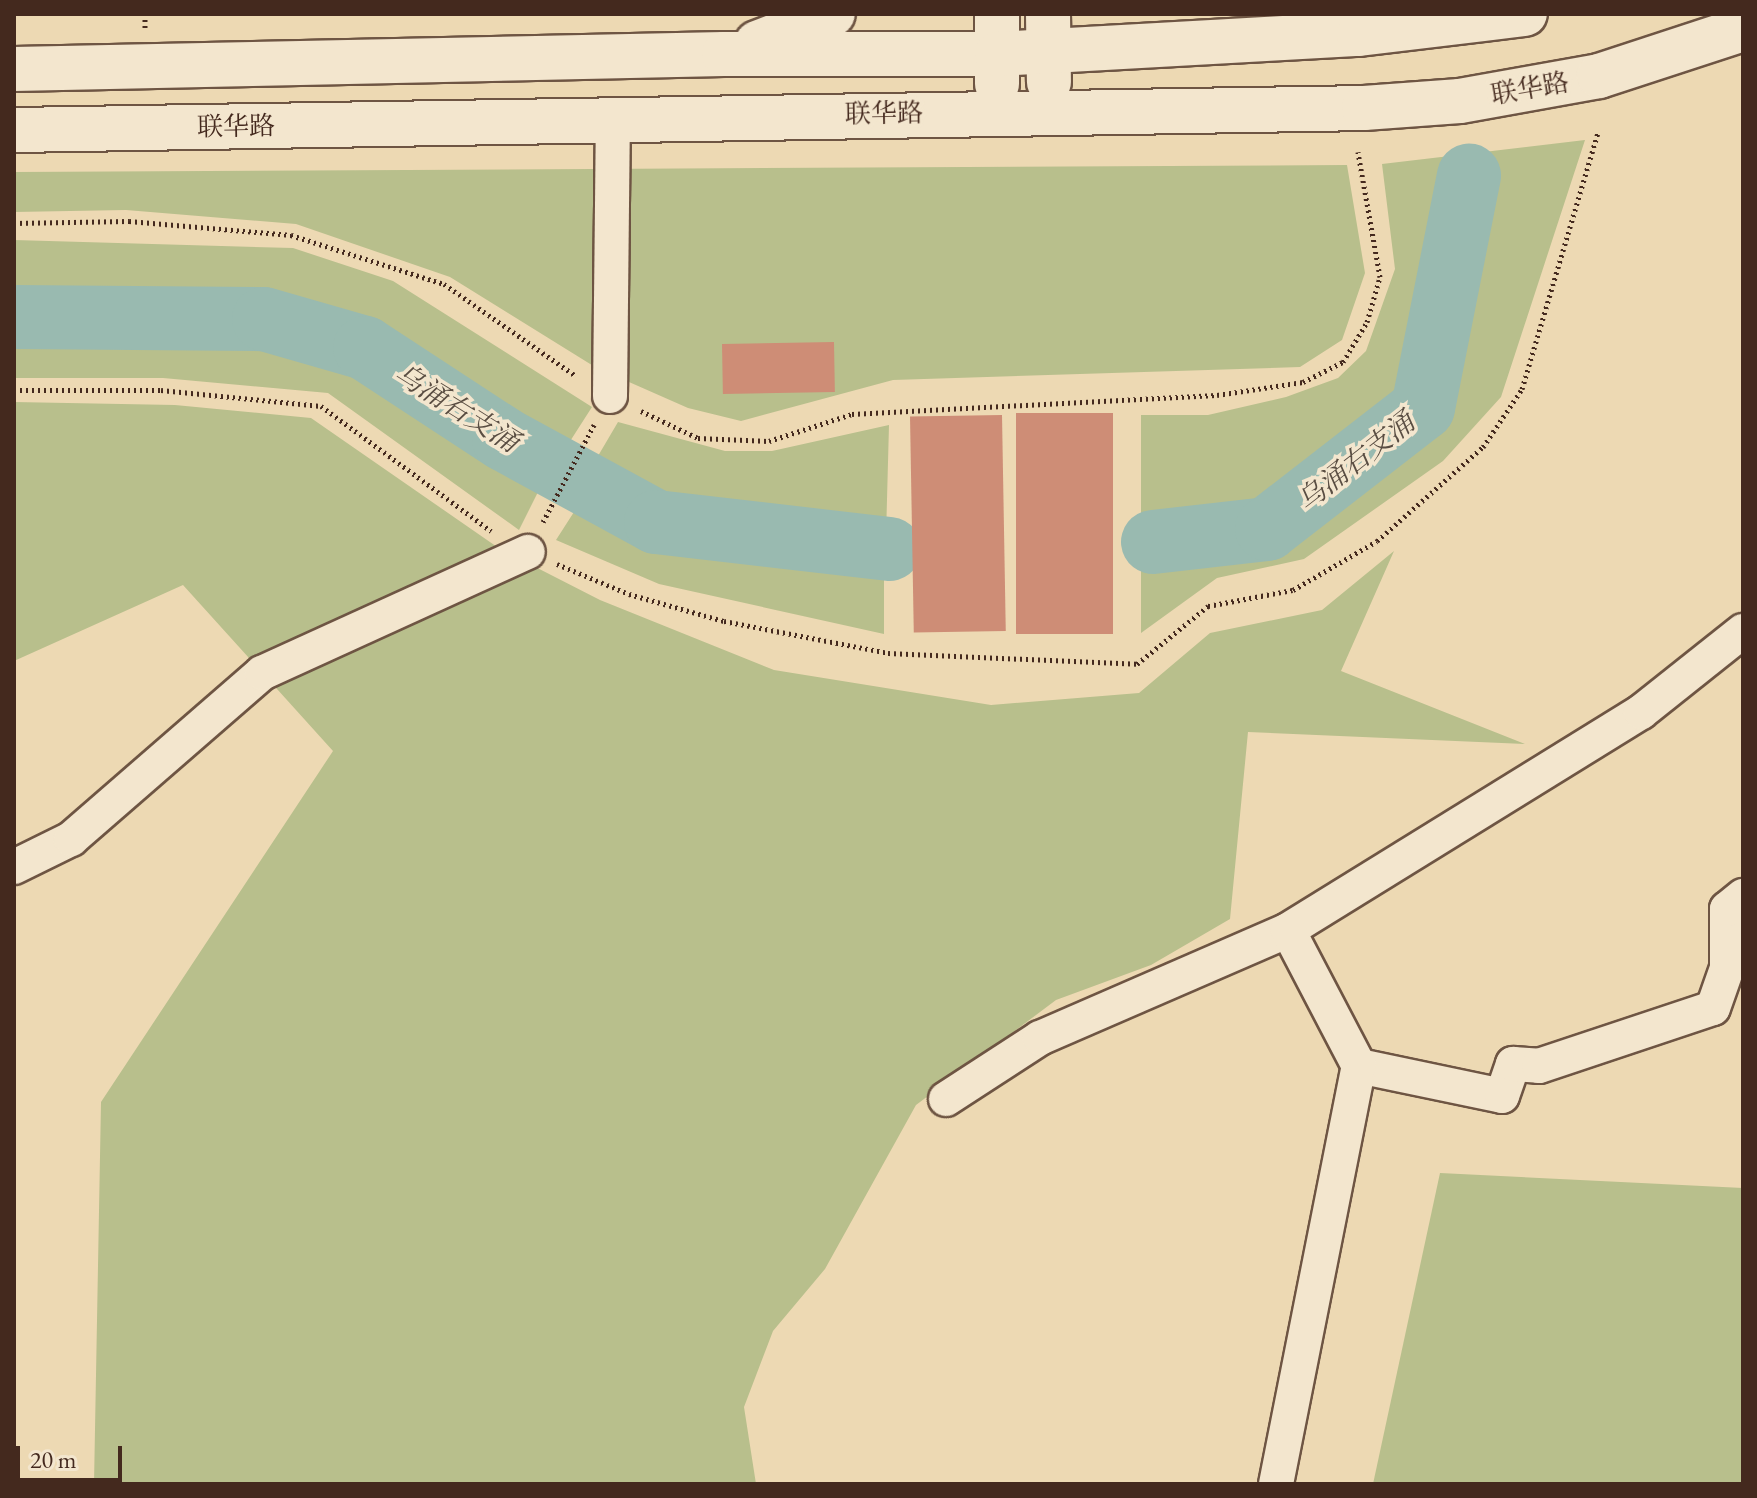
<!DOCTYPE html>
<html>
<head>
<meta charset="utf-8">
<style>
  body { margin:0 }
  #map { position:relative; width:1757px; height:1498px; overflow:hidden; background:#edd9b3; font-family:"EB Garamond","Noto Serif SC",serif }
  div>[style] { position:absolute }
  .green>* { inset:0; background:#b8bf8c }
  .river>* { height:64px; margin:-32px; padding:0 32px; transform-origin:32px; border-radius:32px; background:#99bab0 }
  .building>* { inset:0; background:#ce8d76; transform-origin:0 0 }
  .path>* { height:5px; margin-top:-2.5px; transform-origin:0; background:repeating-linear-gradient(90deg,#44291e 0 2px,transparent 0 6px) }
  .roads { filter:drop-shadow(2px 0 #6e5543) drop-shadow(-2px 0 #6e5543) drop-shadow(0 2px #6e5543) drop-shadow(0 -2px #6e5543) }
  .street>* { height:34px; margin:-17px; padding:0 17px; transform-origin:17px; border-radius:17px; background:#f3e6ce }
  .secondary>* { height:44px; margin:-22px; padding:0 22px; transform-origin:22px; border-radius:22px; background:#f3e6ce }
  span { translate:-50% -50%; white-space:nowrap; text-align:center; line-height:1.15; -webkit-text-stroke:7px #f3e6ce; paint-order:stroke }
  .street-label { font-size:26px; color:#44291e }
  .water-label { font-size:28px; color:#594d42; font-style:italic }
  .frame { position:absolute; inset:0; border:16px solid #44291e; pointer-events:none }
  .scale { position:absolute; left:16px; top:1446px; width:106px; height:36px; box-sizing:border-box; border:4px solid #44291e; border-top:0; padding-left:10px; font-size:24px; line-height:28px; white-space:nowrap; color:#44291e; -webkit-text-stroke:6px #f3e6ce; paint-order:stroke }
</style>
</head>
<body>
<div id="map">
  <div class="green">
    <i style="clip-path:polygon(1585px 140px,1501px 397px,1443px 461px,1304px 559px,1217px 578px,1141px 633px,1141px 415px,1208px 415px,1286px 397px,1338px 378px,1366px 351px,1395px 269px,1382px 164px)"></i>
    <i style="clip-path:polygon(1347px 165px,1365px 273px,1342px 340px,1300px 367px,893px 380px,741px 421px,688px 408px,595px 367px,450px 277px,296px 224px,126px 210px,14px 212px,14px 172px)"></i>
    <i style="clip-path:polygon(14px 240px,293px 248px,393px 281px,592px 407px,558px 460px,437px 374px,361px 334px,259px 305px,14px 303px)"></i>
    <i style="clip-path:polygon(14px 329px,253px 330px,356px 360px,544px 480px,519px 530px,328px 393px,163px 378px,14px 378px)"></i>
    <i style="clip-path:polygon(14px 402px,175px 405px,311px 418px,500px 549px,600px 600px,774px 670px,991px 705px,1139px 693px,1210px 633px,1322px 610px,1394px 551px,1341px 671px,1525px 744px,1248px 732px,1230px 919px,1151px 965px,1056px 1000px,916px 1105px,825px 1269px,773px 1331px,744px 1407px,756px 1484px,94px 1484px,101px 1102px,333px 751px,183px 585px,14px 661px)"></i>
    <i style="clip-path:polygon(618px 422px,725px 451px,772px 451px,889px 425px,886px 537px,659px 510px,588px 473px)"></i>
    <i style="clip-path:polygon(581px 501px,694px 545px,884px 563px,884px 634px,659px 584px,556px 540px)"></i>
    <i style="clip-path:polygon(1440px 1173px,1743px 1188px,1743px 1484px,1373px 1484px)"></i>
  </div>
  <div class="river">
    <i style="left:14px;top:317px;width:250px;rotate:0.5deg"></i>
    <i style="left:264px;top:319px;width:105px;rotate:16deg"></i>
    <i style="left:365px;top:348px;width:166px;rotate:33.2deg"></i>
    <i style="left:504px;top:439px;width:173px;rotate:28.6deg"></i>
    <i style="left:656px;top:522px;width:235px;rotate:6.6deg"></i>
    <i style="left:1153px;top:542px;width:115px;rotate:-6.5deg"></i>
    <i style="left:1267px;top:529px;width:197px;rotate:-37.8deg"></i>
    <i style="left:1423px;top:408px;width:237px;rotate:-78.8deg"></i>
  </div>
  <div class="building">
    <i style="left:834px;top:342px;width:50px;height:112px;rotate:89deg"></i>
    <i style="left:1016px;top:413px;width:97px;height:221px"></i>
    <i style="left:1002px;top:415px;width:216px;height:92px;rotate:89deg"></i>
  </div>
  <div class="path">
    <i style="left:145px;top:14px;width:14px;rotate:90deg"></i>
    <i style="left:14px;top:223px;width:115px;rotate:-1deg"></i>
    <i style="left:129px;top:221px;width:163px;rotate:4.9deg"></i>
    <i style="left:291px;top:235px;width:161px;rotate:17.8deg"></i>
    <i style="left:444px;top:284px;width:161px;rotate:34.9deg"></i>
    <i style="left:14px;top:390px;width:147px"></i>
    <i style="left:161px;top:390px;width:161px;rotate:5.7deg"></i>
    <i style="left:321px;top:406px;width:211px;rotate:36.3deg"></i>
    <i style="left:641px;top:411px;width:63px;rotate:25.3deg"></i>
    <i style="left:698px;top:438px;width:71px;rotate:2.4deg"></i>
    <i style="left:769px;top:441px;width:87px;rotate:-18deg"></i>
    <i style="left:852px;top:414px;width:365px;rotate:-3deg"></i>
    <i style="left:1217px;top:395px;width:87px;rotate:-8.6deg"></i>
    <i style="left:1303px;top:382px;width:45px;rotate:-26.6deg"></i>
    <i style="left:1343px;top:362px;width:47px;rotate:-59deg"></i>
    <i style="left:1367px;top:322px;width:47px;rotate:-73.9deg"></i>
    <i style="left:1380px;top:277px;width:127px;rotate:-100deg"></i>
    <i style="left:543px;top:522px;width:110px;rotate:-62.3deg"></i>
    <i style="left:557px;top:564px;width:78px;rotate:22.6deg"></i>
    <i style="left:629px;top:594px;width:99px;rotate:15.9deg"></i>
    <i style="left:724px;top:621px;width:167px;rotate:11deg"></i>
    <i style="left:888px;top:653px;width:249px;rotate:2.5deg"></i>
    <i style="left:1137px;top:664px;width:92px;rotate:-39.2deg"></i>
    <i style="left:1208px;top:606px;width:86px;rotate:-10.7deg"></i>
    <i style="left:1293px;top:590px;width:97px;rotate:-30.3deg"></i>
    <i style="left:1377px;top:541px;width:142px;rotate:-41.6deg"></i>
    <i style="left:1483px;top:447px;width:70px;rotate:-56.1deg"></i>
    <i style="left:1522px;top:389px;width:267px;rotate:-73.5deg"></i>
  </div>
  <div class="roads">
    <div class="street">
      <i style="left:610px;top:396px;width:276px;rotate:-89.4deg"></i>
      <i style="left:14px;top:867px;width:64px;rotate:-26.2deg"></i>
      <i style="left:71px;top:839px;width:253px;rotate:-41deg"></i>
      <i style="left:262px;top:673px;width:292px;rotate:-24.5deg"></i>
      <i style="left:1359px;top:1066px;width:146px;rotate:11.8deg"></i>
      <i style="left:1502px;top:1096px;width:34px;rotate:-71deg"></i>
      <i style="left:1513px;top:1064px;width:26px;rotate:4deg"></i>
      <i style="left:1539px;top:1066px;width:183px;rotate:-18.4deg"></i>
      <i style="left:1713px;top:1008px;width:42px;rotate:-70.7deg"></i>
      <i style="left:1727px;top:968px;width:59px;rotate:-90deg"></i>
      <i style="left:1727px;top:909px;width:21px;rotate:-39deg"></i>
      <i style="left:946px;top:1099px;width:112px;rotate:-33deg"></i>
      <i style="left:1040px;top:1038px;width:270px;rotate:-23.5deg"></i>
      <i style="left:1288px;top:930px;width:415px;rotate:-31.7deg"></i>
      <i style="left:1641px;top:712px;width:130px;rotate:-38.5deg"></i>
      <i style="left:1276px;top:1484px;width:426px;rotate:-78.8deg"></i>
      <i style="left:1359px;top:1066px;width:153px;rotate:-117.6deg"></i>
    </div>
    <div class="secondary">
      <i style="left:997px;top:14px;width:70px;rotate:90deg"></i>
      <i style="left:1048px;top:14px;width:68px;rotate:89.2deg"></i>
      <i style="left:757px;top:43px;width:81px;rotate:-20.9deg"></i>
      <i style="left:14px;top:69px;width:710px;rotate:-1.21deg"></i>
      <i style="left:724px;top:54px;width:273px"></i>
      <i style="left:997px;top:54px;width:363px;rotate:-3.2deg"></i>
      <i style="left:1359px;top:34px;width:167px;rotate:-6.9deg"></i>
      <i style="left:14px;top:130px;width:1350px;rotate:-0.93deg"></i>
      <i style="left:1364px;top:108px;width:96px;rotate:-4.2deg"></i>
      <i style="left:1460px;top:101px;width:141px;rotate:-10.2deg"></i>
      <i style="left:1599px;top:76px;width:151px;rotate:-18.1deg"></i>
    </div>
  </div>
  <div class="street-label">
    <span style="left:1530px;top:89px;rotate:-10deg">联华路</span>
    <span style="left:884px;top:114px;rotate:-1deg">联华路</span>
    <span style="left:236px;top:127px;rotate:-1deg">联华路</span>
  </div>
  <div class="water-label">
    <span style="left:457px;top:407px;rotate:32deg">乌涌右支涌</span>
    <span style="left:1355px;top:461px;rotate:-38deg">乌涌右支涌</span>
  </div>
  <div class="frame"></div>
  <div class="scale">20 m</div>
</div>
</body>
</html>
